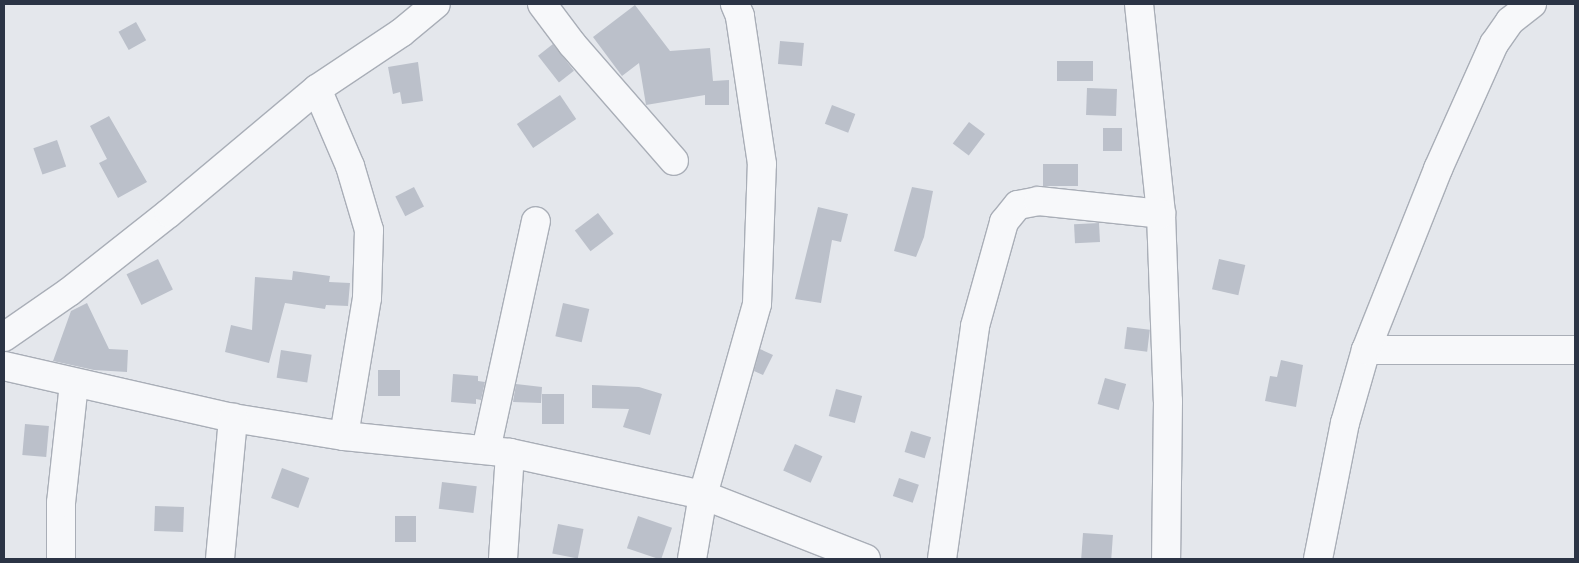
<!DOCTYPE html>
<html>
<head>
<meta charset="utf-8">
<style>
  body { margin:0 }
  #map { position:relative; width:1579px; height:563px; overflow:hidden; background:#e4e7ec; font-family:"Fira Sans Condensed",sans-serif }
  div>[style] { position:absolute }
  .building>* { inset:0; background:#bbc0ca; transform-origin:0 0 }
  .roads { filter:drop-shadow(1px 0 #a9aeb7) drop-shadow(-1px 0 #a9aeb7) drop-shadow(0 1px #a9aeb7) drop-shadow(0 -1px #a9aeb7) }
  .minor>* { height:28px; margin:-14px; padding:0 14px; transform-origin:14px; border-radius:14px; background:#f7f8fa }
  span { translate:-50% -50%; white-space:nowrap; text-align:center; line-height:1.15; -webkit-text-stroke:4px #f4f6f9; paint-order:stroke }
  .frame { position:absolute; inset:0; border:5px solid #2b3445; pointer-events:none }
</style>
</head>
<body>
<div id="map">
  <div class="building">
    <i style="clip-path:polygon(635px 5px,670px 51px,710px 48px,713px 81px,729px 80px,729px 105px,705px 105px,705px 95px,646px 105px,639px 63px,622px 76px,593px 37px)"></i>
    <i style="left:136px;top:22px;width:21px;height:20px;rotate:61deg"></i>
    <i style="left:780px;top:41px;width:24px;height:23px;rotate:5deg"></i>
    <i style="left:553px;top:44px;width:34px;height:19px;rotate:52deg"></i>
    <i style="left:1093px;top:61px;width:20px;height:36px;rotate:90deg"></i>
    <i style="clip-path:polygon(418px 62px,423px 101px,402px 104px,400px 92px,393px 94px,388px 67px)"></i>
    <i style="left:1087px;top:88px;width:30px;height:27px;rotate:2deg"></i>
    <i style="left:560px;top:95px;width:29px;height:52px;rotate:56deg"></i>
    <i style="left:832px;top:105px;width:25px;height:20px;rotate:21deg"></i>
    <i style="clip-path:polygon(109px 116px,147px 182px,118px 198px,99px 163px,107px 159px,90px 126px)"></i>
    <i style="left:969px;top:122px;width:20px;height:27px;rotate:37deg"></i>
    <i style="left:1103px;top:128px;width:19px;height:23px"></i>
    <i style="left:57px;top:140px;width:28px;height:25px;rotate:71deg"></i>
    <i style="left:1043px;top:164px;width:35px;height:22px"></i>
    <i style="left:414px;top:187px;width:22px;height:21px;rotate:63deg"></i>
    <i style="clip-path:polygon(912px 187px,933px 191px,924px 237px,916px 257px,894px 251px)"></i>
    <i style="clip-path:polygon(818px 207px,848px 214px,841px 242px,832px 240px,821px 303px,795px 299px)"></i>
    <i style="left:598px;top:213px;width:26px;height:29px;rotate:53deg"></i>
    <i style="left:1099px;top:223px;width:19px;height:25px;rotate:87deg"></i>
    <i style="left:158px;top:259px;width:34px;height:35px;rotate:64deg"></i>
    <i style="left:1219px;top:259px;width:27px;height:31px;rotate:13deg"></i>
    <i style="clip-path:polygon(293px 271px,330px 276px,329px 282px,350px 283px,348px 306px,326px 305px,325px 309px,285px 303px,269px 363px,225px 352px,231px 325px,252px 330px,255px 277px,292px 280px)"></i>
    <i style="clip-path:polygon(87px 303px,109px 349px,128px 350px,127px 372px,94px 370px,53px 361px,71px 311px)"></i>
    <i style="left:563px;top:303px;width:27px;height:34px;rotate:13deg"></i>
    <i style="left:1127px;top:327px;width:23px;height:22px;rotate:7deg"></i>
    <i style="clip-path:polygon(760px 349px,773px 355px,763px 375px,754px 371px)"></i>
    <i style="left:281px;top:350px;width:31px;height:28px;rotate:9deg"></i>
    <i style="clip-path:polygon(1281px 360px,1303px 365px,1296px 407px,1265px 401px,1270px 376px,1277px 377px)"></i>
    <i style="left:378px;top:370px;width:22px;height:26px"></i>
    <i style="clip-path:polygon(453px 374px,478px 376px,478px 381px,485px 382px,481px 400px,476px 399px,476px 404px,451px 402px)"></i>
    <i style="left:1105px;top:378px;width:22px;height:27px;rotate:16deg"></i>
    <i style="clip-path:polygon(516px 384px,542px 387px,541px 403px,513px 402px)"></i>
    <i style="clip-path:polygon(592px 385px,639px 387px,662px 394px,650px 435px,623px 427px,629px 409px,592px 408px)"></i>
    <i style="left:836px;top:389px;width:27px;height:28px;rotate:15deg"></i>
    <i style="left:542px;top:394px;width:22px;height:30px"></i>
    <i style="left:25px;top:424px;width:24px;height:31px;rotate:5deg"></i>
    <i style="left:911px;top:431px;width:21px;height:22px;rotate:17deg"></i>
    <i style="left:795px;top:444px;width:30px;height:29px;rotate:24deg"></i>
    <i style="left:282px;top:468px;width:29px;height:32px;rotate:20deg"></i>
    <i style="left:899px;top:478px;width:21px;height:19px;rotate:19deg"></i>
    <i style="left:442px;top:482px;width:35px;height:27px;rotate:7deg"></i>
    <i style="left:155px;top:506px;width:29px;height:25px;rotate:2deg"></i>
    <i style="left:395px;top:516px;width:21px;height:26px"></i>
    <i style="left:638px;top:516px;width:36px;height:34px;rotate:19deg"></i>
    <i style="left:558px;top:524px;width:26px;height:30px;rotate:11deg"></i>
    <i style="left:1083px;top:533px;width:30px;height:26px;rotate:4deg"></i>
  </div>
  <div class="roads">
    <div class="minor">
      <i style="left:542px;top:4px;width:50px;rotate:53.1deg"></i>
      <i style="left:572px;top:44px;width:155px;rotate:48.9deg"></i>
      <i style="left:1139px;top:4px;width:211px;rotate:84deg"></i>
      <i style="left:1161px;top:214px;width:187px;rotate:87.9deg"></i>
      <i style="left:1168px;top:401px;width:158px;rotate:90.7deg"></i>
      <i style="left:317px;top:89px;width:84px;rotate:66.8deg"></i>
      <i style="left:350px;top:166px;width:67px;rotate:73.5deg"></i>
      <i style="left:369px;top:230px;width:68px;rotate:91.7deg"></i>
      <i style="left:367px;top:298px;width:140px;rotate:99.5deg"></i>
      <i style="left:4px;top:337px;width:79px;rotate:-34.7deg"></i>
      <i style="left:69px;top:292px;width:127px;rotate:-38.3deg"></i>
      <i style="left:169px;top:213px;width:193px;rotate:-40deg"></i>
      <i style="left:317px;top:89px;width:101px;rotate:-33.7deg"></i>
      <i style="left:401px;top:33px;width:45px;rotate:-39.6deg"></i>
      <i style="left:1366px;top:350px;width:209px"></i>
      <i style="left:4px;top:366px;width:235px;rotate:12.8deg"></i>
      <i style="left:233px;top:418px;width:112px;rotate:9.2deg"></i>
      <i style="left:344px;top:436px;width:167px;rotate:5.8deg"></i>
      <i style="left:510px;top:453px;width:198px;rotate:12.3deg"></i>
      <i style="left:703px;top:495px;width:175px;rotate:21.4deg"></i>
      <i style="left:486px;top:450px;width:234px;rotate:-77.7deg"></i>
      <i style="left:61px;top:559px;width:56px;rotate:-90deg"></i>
      <i style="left:61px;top:503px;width:121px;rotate:-83.8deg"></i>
      <i style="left:220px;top:559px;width:142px;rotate:-84.7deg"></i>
      <i style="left:503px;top:559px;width:106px;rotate:-86.2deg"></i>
      <i style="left:692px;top:559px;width:65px;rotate:-80.2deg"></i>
      <i style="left:703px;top:495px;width:198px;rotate:-74.2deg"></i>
      <i style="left:757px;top:304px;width:140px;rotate:-88deg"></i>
      <i style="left:762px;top:164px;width:150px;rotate:-98.5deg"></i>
      <i style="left:740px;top:16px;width:13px;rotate:-113deg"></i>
      <i style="left:942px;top:559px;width:235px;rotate:-81.9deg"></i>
      <i style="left:975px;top:326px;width:108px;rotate:-74.4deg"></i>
      <i style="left:1004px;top:222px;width:22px;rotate:-51deg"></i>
      <i style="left:1018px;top:205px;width:20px;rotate:-11deg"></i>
      <i style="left:1038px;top:201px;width:124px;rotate:6deg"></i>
      <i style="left:1318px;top:559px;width:139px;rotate:-78.8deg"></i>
      <i style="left:1345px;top:423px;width:76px;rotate:-74deg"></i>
      <i style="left:1366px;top:350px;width:195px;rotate:-68.3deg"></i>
      <i style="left:1438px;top:169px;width:137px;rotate:-65.9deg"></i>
      <i style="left:1494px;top:44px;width:28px;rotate:-55deg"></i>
      <i style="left:1510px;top:21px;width:28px;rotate:-38deg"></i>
    </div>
  </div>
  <div class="frame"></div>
</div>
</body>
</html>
